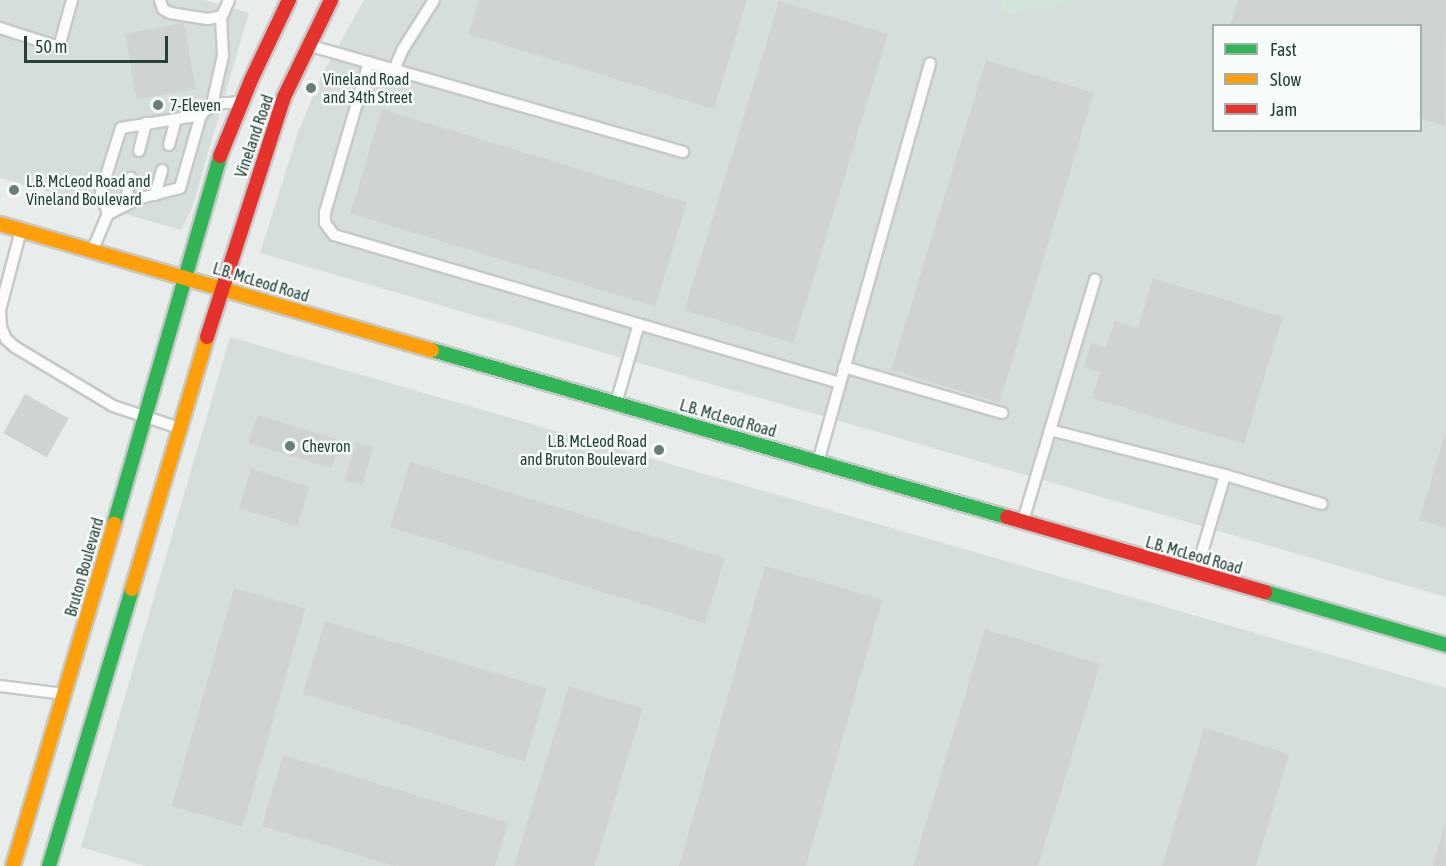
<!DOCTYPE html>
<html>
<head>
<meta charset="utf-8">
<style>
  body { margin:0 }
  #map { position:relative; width:1446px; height:866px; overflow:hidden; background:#e8edeb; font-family:"Asap Condensed",sans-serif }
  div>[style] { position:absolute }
  .built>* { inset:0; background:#d6dedb }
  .green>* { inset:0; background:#d1e6d8 }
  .building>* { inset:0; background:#cfd4d2; transform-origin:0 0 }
  .roads { filter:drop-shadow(2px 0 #c5cac8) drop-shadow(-2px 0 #c5cac8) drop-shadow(0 2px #c5cac8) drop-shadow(0 -2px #c5cac8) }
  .lane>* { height:10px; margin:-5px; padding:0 5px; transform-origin:5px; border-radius:5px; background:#fcfcfc }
  .fast>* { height:14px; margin:-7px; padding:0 7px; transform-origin:7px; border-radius:7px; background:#30b455 }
  .slow>* { height:14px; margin:-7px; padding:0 7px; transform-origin:7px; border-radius:7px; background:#ff9f0a }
  .jam>* { height:14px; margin:-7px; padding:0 7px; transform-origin:7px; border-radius:7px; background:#e5322d }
  .dots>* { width:16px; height:16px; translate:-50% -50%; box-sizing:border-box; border:3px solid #f7fbf9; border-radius:50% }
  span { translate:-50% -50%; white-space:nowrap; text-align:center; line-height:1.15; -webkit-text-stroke:5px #f7fbf9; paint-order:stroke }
  .poi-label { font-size:16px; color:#24423a }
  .left { translate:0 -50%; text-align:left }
  .right { translate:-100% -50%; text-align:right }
  .street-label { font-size:16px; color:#24423a }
  .legend { position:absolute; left:1212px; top:24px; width:210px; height:108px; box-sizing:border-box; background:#f7fbf9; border:2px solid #a3b1ad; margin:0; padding:8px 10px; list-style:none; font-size:18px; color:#24423a }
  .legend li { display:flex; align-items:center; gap:12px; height:30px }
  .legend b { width:30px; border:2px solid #a3b1ad }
  .scale { position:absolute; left:24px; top:36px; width:144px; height:27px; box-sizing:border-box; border:3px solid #24423a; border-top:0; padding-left:8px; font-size:18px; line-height:21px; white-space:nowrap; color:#24423a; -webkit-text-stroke:4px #f7fbf9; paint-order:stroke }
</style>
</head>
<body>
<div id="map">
  <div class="built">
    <i style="clip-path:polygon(0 0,205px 0,249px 13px,192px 208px,181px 230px,0 178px)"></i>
    <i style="clip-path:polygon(evenodd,364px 0,1446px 0,1446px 597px,260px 253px,298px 132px,321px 77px,364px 0,1214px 26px,1420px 26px,1420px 130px,1214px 130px,1214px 26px)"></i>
    <i style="clip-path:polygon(230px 337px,1446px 688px,1446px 866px,145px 866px,81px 847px)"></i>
  </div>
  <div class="green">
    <i style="clip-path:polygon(1000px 0,1074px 0,1049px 7px,1006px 14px)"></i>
  </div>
  <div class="building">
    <i style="clip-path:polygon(479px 0,747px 0,714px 109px,468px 34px)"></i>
    <i style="clip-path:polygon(1238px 0,1446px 0,1445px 126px,1420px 118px,1420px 26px,1230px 26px)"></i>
    <i style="left:779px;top:1px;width:114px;height:323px;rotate:17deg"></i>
    <i style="left:184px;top:23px;width:67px;height:60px;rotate:80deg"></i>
    <i style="left:986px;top:60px;width:113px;height:324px;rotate:17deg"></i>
    <i style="left:382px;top:109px;width:319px;height:109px;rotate:17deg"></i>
    <i style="clip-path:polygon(1153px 278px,1283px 317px,1244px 444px,1092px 398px,1100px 372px,1084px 367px,1091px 343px,1106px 347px,1115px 321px,1138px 328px)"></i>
    <i style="left:25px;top:394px;width:50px;height:45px;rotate:29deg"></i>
    <i style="left:257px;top:415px;width:87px;height:29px;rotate:17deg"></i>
    <i style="clip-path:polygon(1445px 434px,1446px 434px,1446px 528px,1419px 520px)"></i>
    <i style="left:356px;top:442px;width:18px;height:40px;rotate:16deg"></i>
    <i style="left:410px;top:462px;width:329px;height:68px;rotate:17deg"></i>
    <i style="left:251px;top:469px;width:61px;height:41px;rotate:17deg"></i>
    <i style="left:765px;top:566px;width:122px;height:313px;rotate:16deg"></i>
    <i style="left:234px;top:588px;width:74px;height:227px;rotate:16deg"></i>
    <i style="left:325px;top:621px;width:232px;height:76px;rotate:17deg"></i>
    <i style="clip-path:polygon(985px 629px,1100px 664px,1038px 866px,913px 866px)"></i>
    <i style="left:569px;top:686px;width:77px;height:188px;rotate:17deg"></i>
    <i style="clip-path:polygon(1204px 728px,1289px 754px,1256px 866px,1162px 866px)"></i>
    <i style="clip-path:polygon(283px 755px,508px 823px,495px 866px,394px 866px,262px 826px)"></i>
    <i style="clip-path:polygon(1445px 823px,1446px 866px,1433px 866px)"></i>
  </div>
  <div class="roads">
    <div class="lane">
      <i style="left:160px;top:0;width:9px;rotate:72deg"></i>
      <i style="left:163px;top:9px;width:8px;rotate:30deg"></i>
      <i style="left:170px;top:13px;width:38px;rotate:9deg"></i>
      <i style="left:208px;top:19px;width:14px;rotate:-12deg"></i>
      <i style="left:222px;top:16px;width:17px;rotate:-66deg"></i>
      <i style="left:0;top:28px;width:62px;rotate:17.9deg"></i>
      <i style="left:59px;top:47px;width:49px;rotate:-74.5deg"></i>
      <i style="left:311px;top:46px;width:387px;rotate:15.9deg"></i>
      <i style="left:369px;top:62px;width:156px;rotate:106.3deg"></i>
      <i style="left:325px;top:212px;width:11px;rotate:90deg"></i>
      <i style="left:325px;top:223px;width:15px;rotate:53deg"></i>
      <i style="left:334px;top:235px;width:527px;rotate:16.3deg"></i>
      <i style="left:394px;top:70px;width:23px;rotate:-67deg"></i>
      <i style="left:403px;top:49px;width:58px;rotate:-57.7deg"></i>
      <i style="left:212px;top:104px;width:49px;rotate:-77.1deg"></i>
      <i style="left:223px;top:56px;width:39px;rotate:-93deg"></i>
      <i style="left:169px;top:145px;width:27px;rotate:-75deg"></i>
      <i style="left:139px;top:151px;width:29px;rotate:-76deg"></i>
      <i style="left:155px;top:195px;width:26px;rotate:-74deg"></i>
      <i style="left:124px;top:206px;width:29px;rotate:-76deg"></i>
      <i style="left:108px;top:214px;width:23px;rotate:-108deg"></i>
      <i style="left:101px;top:192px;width:67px;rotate:-72.6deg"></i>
      <i style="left:121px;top:128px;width:81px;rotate:-9.2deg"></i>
      <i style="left:21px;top:230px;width:83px;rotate:104.7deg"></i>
      <i style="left:0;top:310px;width:17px;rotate:87deg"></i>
      <i style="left:1px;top:327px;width:13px;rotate:67deg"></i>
      <i style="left:6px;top:339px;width:12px;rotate:42deg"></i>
      <i style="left:15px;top:347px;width:114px;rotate:31deg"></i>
      <i style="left:113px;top:406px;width:70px;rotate:18.4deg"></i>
      <i style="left:93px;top:249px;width:38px;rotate:-67deg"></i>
      <i style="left:108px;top:214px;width:33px;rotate:-27deg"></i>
      <i style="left:137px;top:199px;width:44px;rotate:-14.3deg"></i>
      <i style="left:180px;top:188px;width:76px;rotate:-74deg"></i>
      <i style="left:201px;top:115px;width:16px;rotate:-45deg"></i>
      <i style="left:212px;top:104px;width:27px;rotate:-4deg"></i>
      <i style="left:844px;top:367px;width:165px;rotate:16.2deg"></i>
      <i style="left:616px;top:403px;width:82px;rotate:-73.8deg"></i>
      <i style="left:1050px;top:430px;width:181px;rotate:14.4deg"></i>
      <i style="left:1225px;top:475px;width:101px;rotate:106.6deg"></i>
      <i style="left:818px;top:462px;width:414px;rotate:-74.3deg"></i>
      <i style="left:1225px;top:475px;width:101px;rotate:16.6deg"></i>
      <i style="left:1023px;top:521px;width:252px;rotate:-73.4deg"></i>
      <i style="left:0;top:686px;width:64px;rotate:7.1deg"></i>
    </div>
    <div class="fast">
      <i style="left:432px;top:350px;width:599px;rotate:16.2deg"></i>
      <i style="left:114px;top:524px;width:383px;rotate:-73.9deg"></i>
      <i style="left:1265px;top:592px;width:189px;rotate:16.3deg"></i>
      <i style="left:49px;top:866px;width:289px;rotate:-73.3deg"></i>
    </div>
    <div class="slow">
      <i style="left:0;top:224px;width:450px;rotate:16.3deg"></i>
      <i style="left:132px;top:589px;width:263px;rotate:-73.4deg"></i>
      <i style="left:13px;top:866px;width:357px;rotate:-73.5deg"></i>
    </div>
    <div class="jam">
      <i style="left:220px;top:156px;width:82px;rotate:-67.8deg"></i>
      <i style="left:251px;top:80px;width:89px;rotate:-64.6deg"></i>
      <i style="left:207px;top:337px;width:252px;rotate:-72.2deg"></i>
      <i style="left:284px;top:97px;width:108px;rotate:-64.1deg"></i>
      <i style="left:1007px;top:517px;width:269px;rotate:16.2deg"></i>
    </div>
  </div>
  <div class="dots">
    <i style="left:311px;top:88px;background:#697e78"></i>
    <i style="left:158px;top:105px;background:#697e78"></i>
    <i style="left:14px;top:190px;background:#697e78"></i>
    <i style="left:290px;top:446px;background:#697e78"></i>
    <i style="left:659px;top:450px;background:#697e78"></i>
  </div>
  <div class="poi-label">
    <span class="left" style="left:323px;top:88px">Vineland Road<br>and 34th Street</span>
    <span class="left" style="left:170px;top:105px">7-Eleven</span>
    <span class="left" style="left:26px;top:190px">L.B. McLeod Road and<br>Vineland Boulevard</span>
    <span class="right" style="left:647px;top:450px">L.B. McLeod Road<br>and Bruton Boulevard</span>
    <span class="left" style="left:302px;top:446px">Chevron</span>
  </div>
  <div class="street-label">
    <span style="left:254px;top:136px;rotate:-71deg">Vineland Road</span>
    <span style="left:261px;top:282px;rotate:17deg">L.B. McLeod Road</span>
    <span style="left:728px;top:418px;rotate:16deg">L.B. McLeod Road</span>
    <span style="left:1194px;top:555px;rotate:16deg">L.B. McLeod Road</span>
    <span style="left:84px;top:567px;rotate:-74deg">Bruton Boulevard</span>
  </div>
  <ul class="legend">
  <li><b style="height:8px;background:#30b455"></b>Fast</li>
  <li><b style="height:8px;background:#ff9f0a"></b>Slow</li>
  <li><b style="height:8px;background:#e5322d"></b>Jam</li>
  </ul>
  <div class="scale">50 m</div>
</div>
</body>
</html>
